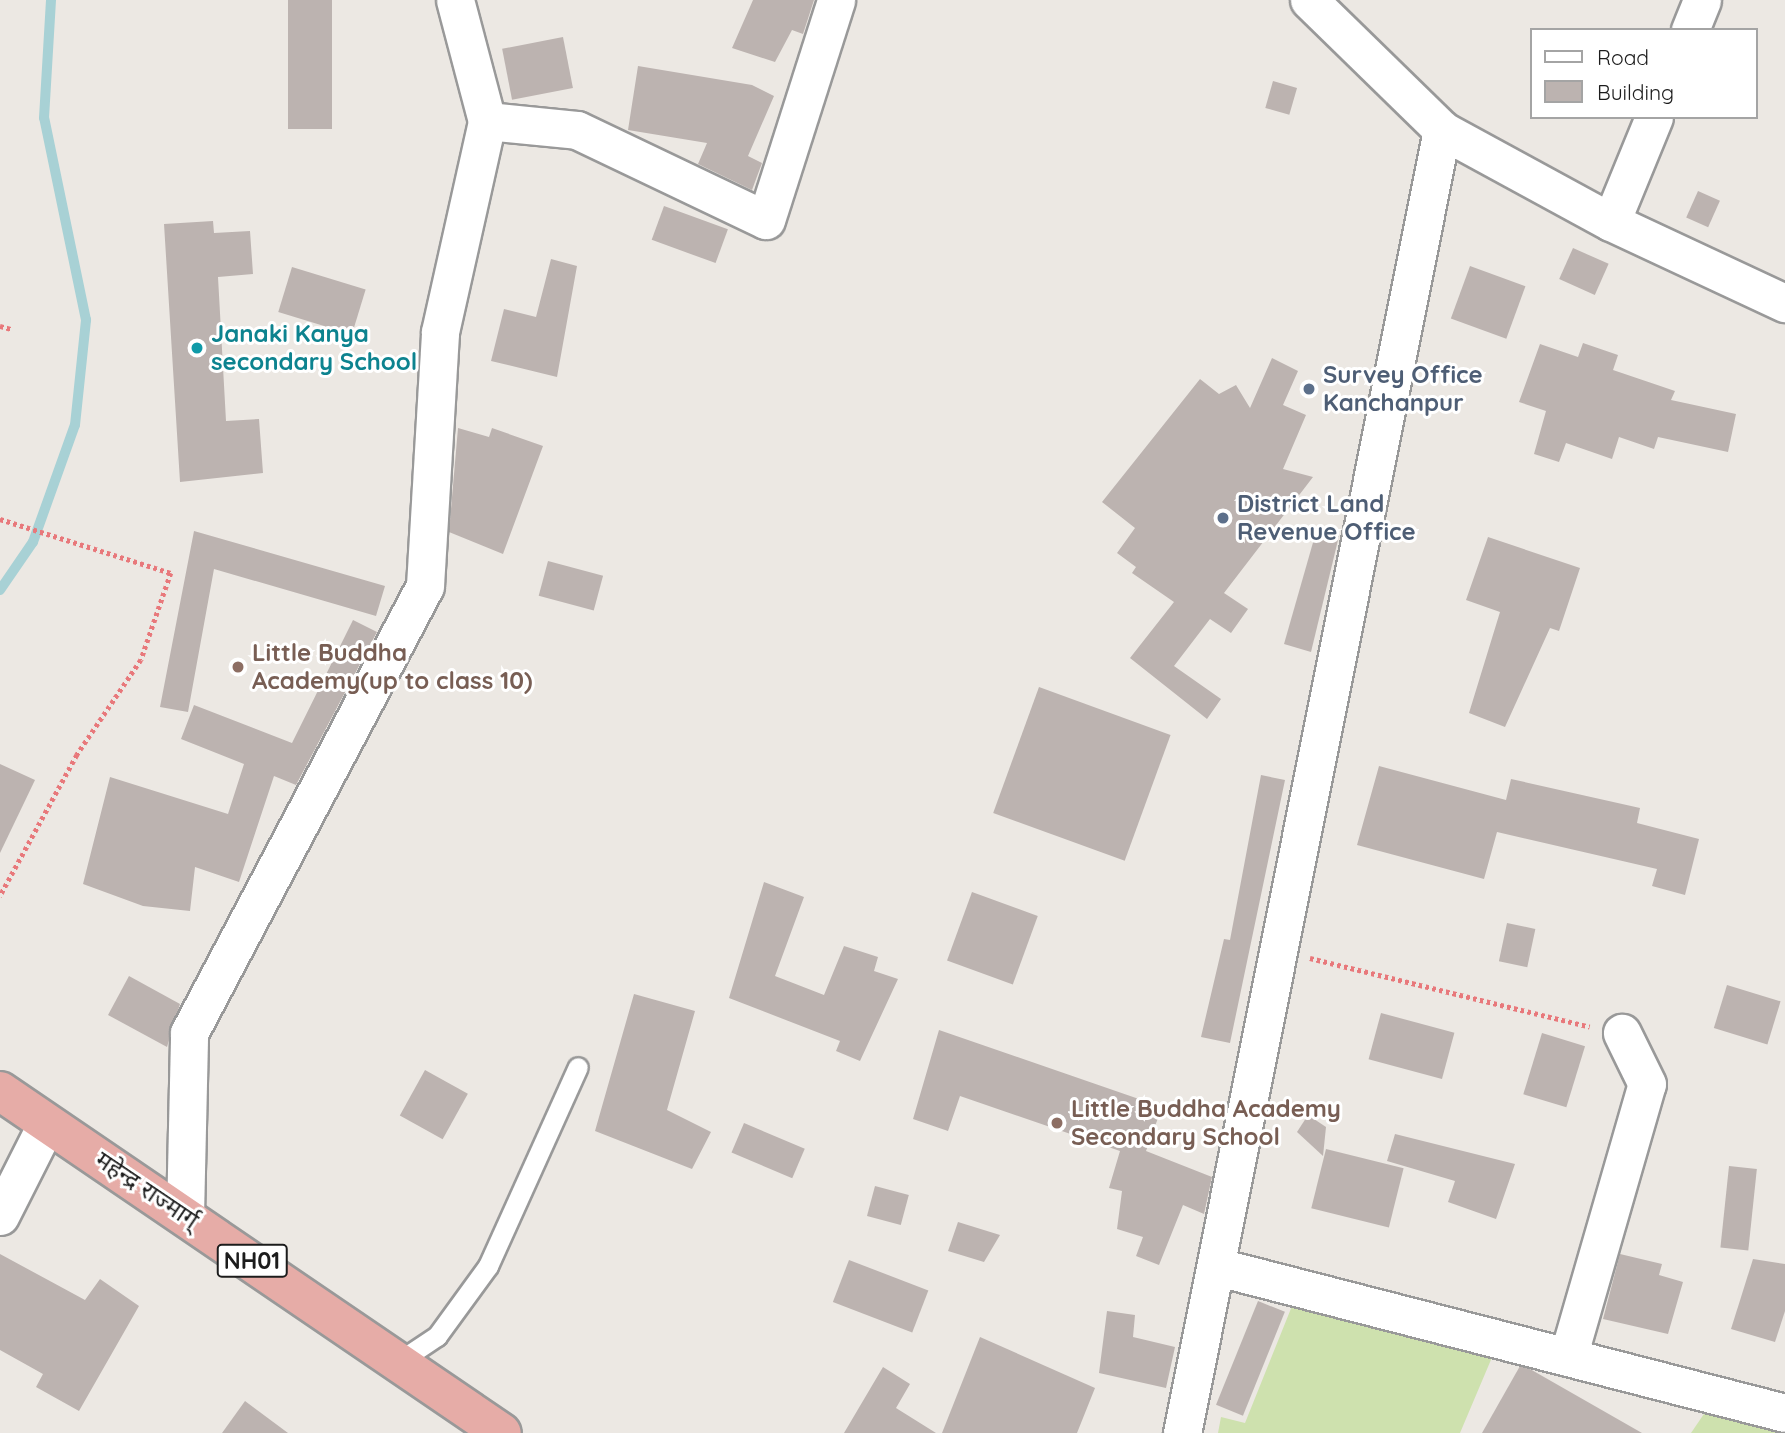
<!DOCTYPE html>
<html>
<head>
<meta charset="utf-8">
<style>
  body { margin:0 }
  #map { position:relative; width:1785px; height:1433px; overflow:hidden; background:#ece8e3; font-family:Quicksand,"Noto Sans Devanagari",sans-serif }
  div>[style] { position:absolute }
  .grass>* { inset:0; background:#cee1ae }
  .stream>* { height:10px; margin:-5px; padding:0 5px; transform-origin:5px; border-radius:5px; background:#a8d1d5 }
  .building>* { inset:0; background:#bcb3b0; transform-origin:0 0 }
  .path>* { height:4.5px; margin-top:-2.25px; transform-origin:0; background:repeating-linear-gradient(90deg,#e8787b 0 3.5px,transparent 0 7px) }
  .roads { filter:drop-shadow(2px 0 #999) drop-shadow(-2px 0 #999) drop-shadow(0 2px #999) drop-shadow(0 -2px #999) }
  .service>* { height:19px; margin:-9.5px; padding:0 9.5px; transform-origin:9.5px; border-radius:9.5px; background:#fff }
  .minor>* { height:37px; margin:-18.5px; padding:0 18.5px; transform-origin:18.5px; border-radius:18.5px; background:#fff }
  .trunk>* { height:38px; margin:-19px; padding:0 19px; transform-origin:19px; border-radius:19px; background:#e6aca7 }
  .dots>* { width:19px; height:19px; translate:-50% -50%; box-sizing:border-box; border:4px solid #fff; border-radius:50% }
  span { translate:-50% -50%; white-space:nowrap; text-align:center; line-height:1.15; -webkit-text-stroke:6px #fff; paint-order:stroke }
  .shield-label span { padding:2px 5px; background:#fff; border:2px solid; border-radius:5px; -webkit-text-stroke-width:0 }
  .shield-label { font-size:23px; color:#1c1c1c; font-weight:700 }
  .culture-label { font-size:24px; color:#0d838f; font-weight:700 }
  .left { translate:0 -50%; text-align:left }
  .service-label { font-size:24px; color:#4e5e75; font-weight:700 }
  .education-label { font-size:24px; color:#785e54; font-weight:700 }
  .street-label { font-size:24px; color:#1c1c1c }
  .legend { position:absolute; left:1530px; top:28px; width:228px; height:91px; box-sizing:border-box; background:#fff; border:2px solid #a4a4a4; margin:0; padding:9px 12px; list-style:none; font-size:21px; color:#1c1c1c }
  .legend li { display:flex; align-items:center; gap:14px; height:35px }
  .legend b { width:35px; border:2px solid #a4a4a4 }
</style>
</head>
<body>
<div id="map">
  <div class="grass">
    <i style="clip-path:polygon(1292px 1306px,1493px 1355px,1460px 1433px,1218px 1433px,1221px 1417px,1245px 1423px)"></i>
    <i style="clip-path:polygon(1708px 1408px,1785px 1429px,1785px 1433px,1691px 1433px)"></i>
  </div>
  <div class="stream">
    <i style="left:0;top:590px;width:58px;rotate:-55.5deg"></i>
    <i style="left:33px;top:542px;width:124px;rotate:-70.3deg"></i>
    <i style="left:75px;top:425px;width:106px;rotate:-84deg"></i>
    <i style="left:86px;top:320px;width:206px;rotate:-101.7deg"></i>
    <i style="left:44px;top:118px;width:118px;rotate:-86.6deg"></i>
  </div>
  <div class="building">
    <i style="left:288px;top:0;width:44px;height:129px"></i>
    <i style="clip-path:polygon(753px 0,814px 0,803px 34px,792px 30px,775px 62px,732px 48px)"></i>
    <i style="left:563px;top:37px;width:52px;height:62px;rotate:79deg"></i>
    <i style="clip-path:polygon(638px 66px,752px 85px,774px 96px,748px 156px,762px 163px,752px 190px,698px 164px,707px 143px,628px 130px)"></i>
    <i style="left:1273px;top:81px;width:25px;height:28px;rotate:16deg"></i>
    <i style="left:1698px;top:191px;width:24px;height:29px;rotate:24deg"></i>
    <i style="left:664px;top:206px;width:68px;height:36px;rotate:20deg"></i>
    <i style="clip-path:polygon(213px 221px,214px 233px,250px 231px,253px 274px,218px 277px,226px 421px,259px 419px,263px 473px,180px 482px,164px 224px)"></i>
    <i style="left:1573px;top:248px;width:39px;height:34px;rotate:24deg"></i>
    <i style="clip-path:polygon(551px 259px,577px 266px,557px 377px,491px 361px,504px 309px,536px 317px)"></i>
    <i style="left:1470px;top:266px;width:59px;height:56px;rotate:20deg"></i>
    <i style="left:292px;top:267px;width:77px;height:47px;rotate:17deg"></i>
    <i style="clip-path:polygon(1583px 343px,1618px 355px,1613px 370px,1675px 391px,1671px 400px,1736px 414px,1728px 452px,1658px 437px,1654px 449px,1619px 437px,1612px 459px,1566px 443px,1559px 462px,1534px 454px,1546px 411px,1519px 402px,1540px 344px,1578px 357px)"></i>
    <i style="clip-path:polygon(1272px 358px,1298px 371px,1283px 405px,1306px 415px,1283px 469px,1313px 477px,1224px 593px,1248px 609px,1231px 633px,1210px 619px,1174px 666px,1221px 699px,1207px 719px,1130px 658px,1174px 602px,1132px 573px,1136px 567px,1117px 553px,1135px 528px,1102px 502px,1200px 379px,1219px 394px,1236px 385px,1250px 408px)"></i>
    <i style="clip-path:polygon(458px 428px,489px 437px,492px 428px,543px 446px,503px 554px,449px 532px)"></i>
    <i style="clip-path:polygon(194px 531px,385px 586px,376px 616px,214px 569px,188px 712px,160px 707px)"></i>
    <i style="clip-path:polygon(1316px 532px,1339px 536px,1311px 652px,1284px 644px)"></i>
    <i style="clip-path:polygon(1488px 537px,1580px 568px,1559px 631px,1550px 628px,1505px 727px,1469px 713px,1500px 612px,1466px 600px)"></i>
    <i style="left:548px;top:561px;width:57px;height:36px;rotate:15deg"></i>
    <i style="clip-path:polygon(353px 620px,377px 632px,296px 785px,274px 776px,239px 882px,195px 867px,190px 911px,143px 906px,83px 884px,110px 777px,228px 814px,244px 764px,181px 739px,194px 705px,292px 743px)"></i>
    <i style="left:1039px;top:687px;width:140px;height:134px;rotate:20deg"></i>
    <i style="clip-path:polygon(0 764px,35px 780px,0 853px)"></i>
    <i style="clip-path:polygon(1379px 766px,1506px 800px,1511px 779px,1640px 808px,1637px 823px,1699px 839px,1685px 895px,1652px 886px,1657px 869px,1497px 832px,1484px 879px,1357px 845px)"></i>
    <i style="clip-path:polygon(1261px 775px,1285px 780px,1230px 1043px,1201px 1037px,1224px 939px,1230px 940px)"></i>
    <i style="clip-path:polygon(764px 882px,804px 897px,775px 976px,824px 995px,844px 946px,878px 957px,874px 971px,898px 979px,860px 1061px,836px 1051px,840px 1041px,729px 998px)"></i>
    <i style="left:972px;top:892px;width:70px;height:73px;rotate:20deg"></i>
    <i style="left:1507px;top:923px;width:29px;height:39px;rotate:12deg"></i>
    <i style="clip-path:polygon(129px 976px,180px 1004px,167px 1047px,108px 1015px)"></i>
    <i style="left:1727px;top:985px;width:56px;height:45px;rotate:17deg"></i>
    <i style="clip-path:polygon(634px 994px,695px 1011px,667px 1110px,711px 1132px,692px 1169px,595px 1131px)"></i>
    <i style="left:1381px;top:1013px;width:76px;height:48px;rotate:15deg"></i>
    <i style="clip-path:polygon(939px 1030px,1162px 1107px,1146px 1151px,1212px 1177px,1204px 1214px,1183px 1205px,1159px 1265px,1136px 1256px,1143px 1237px,1117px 1229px,1122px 1191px,1109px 1188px,1120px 1151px,960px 1096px,948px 1131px,913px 1119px)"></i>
    <i style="left:1542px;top:1033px;width:45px;height:64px;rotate:17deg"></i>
    <i style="left:425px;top:1070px;width:49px;height:52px;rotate:29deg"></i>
    <i style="clip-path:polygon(1308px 1115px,1326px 1127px,1323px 1156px,1297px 1132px)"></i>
    <i style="left:744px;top:1123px;width:66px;height:32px;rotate:23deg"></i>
    <i style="clip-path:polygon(1395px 1134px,1515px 1164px,1496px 1219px,1448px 1202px,1455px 1181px,1387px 1161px)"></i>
    <i style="left:1326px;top:1149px;width:80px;height:61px;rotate:14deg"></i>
    <i style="left:1729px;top:1166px;width:28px;height:82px;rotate:6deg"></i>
    <i style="left:875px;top:1186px;width:35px;height:31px;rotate:15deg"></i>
    <i style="clip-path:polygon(958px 1222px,1000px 1235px,984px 1262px,948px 1251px)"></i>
    <i style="clip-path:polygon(0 1254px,85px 1300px,100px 1279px,139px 1306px,79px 1411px,36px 1387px,43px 1374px,0 1350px)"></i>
    <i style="clip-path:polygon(1620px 1254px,1662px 1264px,1659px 1275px,1683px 1282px,1668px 1334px,1603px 1319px)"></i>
    <i style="clip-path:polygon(1753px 1259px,1785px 1264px,1785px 1311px,1775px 1342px,1731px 1329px)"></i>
    <i style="left:849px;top:1260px;width:85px;height:45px;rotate:21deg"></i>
    <i style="left:1258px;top:1301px;width:29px;height:112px;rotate:22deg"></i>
    <i style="clip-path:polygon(1107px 1311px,1135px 1315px,1133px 1337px,1175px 1347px,1166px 1388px,1099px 1373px)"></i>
    <i style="clip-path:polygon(980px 1337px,1095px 1388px,1077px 1433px,942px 1433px)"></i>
    <i style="clip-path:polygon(1520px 1366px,1530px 1369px,1642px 1433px,1482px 1433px)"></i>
    <i style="clip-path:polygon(883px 1367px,910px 1384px,896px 1408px,936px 1433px,844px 1433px)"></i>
    <i style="clip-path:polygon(245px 1401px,288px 1433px,222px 1433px)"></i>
  </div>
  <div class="path">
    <i style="left:0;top:326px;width:11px;rotate:15deg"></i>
    <i style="left:0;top:519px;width:179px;rotate:17.5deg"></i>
    <i style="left:171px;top:573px;width:92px;rotate:109deg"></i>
    <i style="left:141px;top:660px;width:115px;rotate:124deg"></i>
    <i style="left:77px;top:755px;width:161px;rotate:118.6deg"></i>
    <i style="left:1310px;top:958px;width:288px;rotate:13.8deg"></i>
  </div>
  <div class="roads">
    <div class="service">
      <i style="left:398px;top:1362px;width:47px;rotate:-33.7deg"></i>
      <i style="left:437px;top:1336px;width:87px;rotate:-53.9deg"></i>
      <i style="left:488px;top:1266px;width:218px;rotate:-65.7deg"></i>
    </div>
    <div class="minor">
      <i style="left:455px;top:0;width:125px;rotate:75.2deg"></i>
      <i style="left:1309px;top:0;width:186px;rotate:44.3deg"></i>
      <i style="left:1442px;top:130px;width:192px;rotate:28.6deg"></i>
      <i style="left:1611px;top:222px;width:192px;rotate:25deg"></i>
      <i style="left:1690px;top:30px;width:32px;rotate:-68deg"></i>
      <i style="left:1611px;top:222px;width:113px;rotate:-67.7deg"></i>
      <i style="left:185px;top:1215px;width:182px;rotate:-88.7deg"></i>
      <i style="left:189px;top:1033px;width:505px;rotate:-62.17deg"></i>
      <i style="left:425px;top:586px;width:254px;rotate:-86.6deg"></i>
      <i style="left:440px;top:332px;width:216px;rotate:-77.4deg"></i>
      <i style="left:487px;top:121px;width:90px;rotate:5.7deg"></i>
      <i style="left:577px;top:130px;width:209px;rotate:25.5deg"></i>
      <i style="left:766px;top:220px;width:231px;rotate:-72.3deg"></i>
      <i style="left:0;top:1216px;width:104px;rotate:-63.2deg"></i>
      <i style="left:1218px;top:1267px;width:585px;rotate:14.44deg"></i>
      <i style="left:1568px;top:1357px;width:284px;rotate:-73.9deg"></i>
      <i style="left:1647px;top:1084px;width:57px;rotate:-116.1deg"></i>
      <i style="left:1182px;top:1433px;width:1329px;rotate:-78.72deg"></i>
    </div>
    <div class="trunk">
      <i style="left:0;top:1091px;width:607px;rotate:34.27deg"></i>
    </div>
  </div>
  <div class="dots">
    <i style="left:197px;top:348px;background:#0f9aa8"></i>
    <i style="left:1309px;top:389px;background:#5c6f8a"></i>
    <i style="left:1223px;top:518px;background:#5c6f8a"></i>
    <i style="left:238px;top:667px;background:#8d6e63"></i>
    <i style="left:1057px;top:1123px;background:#8d6e63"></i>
  </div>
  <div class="shield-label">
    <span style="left:252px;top:1261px">NH01</span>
  </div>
  <div class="culture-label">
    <span class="left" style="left:211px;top:348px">Janaki Kanya<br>secondary School</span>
  </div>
  <div class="service-label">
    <span class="left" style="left:1323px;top:389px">Survey Office<br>Kanchanpur</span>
    <span class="left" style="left:1237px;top:518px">District Land<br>Revenue Office</span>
  </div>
  <div class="education-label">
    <span class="left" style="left:252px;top:667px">Little Buddha<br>Academy(up to class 10)</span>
    <span class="left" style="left:1071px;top:1123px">Little Buddha Academy<br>Secondary School</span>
  </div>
  <div class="street-label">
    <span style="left:147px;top:1190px;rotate:34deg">महेन्द्र राज्मार्ग्</span>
  </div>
  <ul class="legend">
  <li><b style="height:9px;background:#fff"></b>Road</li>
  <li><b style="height:19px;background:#bcb3b0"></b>Building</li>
  </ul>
</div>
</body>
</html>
